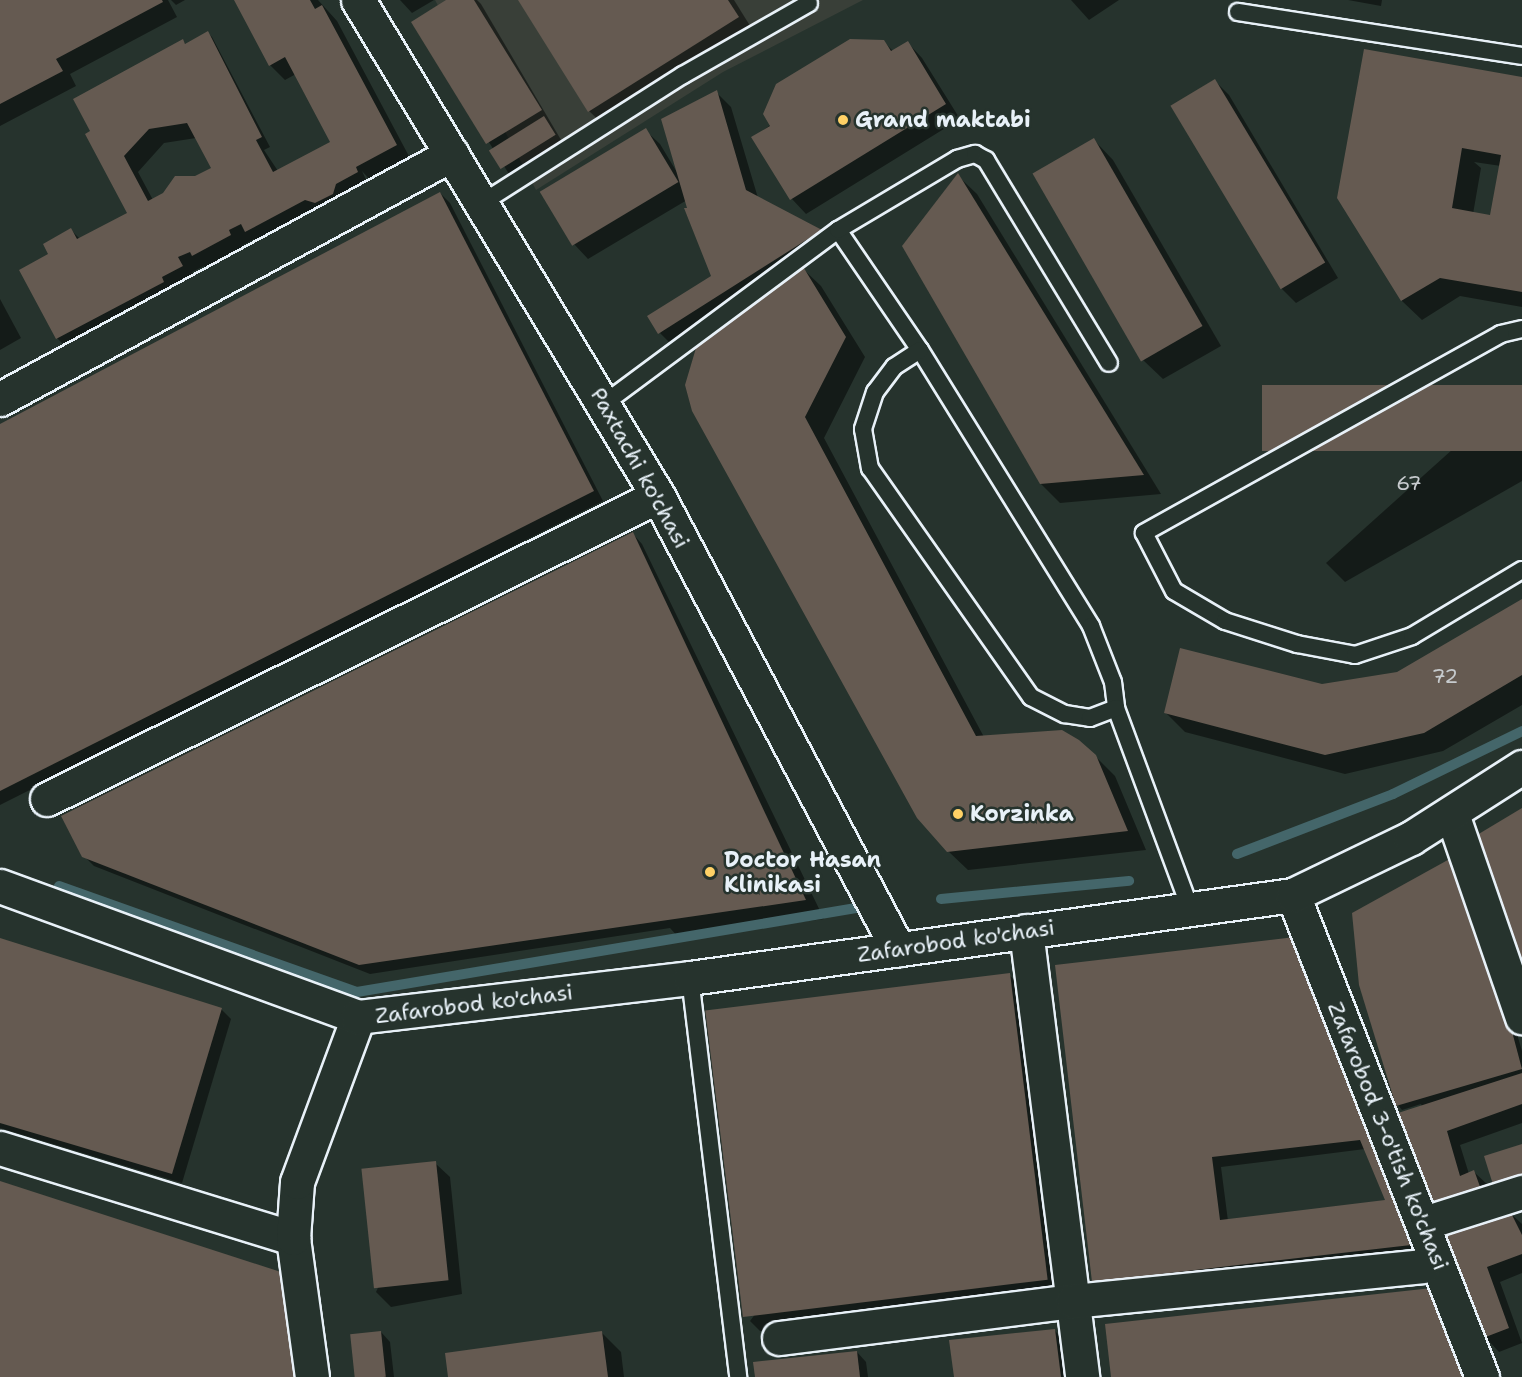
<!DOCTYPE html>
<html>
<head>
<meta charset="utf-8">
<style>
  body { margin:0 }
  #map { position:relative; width:1522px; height:1377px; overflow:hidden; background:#26332d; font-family:"Shantell Sans",sans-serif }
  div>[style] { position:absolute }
  .built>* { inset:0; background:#393f38 }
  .shadow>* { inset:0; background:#0007 }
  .stream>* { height:10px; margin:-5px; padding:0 5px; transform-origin:5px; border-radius:5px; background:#44666a }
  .building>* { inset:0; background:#655a51; transform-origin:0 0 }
  .roads { filter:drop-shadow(2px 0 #e8f1f8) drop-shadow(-2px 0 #e8f1f8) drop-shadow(0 2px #e8f1f8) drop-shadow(0 -2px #e8f1f8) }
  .service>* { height:16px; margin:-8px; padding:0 8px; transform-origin:8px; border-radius:8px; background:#26332d }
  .minor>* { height:33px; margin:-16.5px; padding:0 16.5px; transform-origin:16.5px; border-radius:16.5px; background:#26332d }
  .tertiary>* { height:33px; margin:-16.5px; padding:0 16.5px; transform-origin:16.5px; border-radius:16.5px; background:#26332d }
  .dots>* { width:16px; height:16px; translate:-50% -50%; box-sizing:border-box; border:3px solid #26332d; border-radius:50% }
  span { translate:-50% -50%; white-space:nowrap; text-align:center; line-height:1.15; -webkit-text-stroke:5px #26332d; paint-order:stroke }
  .number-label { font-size:20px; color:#c7cbce }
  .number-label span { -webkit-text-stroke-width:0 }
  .poi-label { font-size:22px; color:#e8f1f8; font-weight:700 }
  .left { translate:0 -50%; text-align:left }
  .street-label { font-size:22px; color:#e8f1f8 }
</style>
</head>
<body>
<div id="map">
  <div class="built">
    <i style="clip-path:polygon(435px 0,863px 0,723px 72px,536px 190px)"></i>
  </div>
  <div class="shadow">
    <i style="clip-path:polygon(0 0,168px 0,177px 17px,70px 74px,76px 86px,0 126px)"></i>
    <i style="clip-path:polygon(171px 0,185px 0,176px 5px)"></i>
    <i style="clip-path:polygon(evenodd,236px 0,318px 0,337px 21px,411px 160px,371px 181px,362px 171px,367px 182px,291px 222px,294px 228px,261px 246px,254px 239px,243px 245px,245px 250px,208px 270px,204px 266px,192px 272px,196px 281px,72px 353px,57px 338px,51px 255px,71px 230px,80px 239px,129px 213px,87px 135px,183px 41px,186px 45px,208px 33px,212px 37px,270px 147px,264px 150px,278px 171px,332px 142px,296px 74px,285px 80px,270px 65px,236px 0,196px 138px,213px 168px,153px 200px,138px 172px,164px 143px,196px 138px)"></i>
    <i style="clip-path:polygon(400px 0,434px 0,412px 13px)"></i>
    <i style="clip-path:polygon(449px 0,477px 0,481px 4px,564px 145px,511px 177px,413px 22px)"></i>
    <i style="clip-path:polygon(520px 0,734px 0,757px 37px,609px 130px,589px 111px)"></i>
    <i style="clip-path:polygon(1071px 0,1119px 0,1089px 20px)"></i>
    <i style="clip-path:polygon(1348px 0,1382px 0,1381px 6px)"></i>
    <i style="clip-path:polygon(883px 41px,894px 52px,908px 43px,922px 58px,960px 119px,806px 214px,792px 199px,753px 138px)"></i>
    <i style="clip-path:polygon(evenodd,1522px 79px,1522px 307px,1460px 296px,1422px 320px,1402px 301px,1339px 197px,1522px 79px,1474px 162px,1501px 166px,1491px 218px,1473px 214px,1481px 168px,1474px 162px)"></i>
    <i style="clip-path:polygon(1214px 80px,1229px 95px,1338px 278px,1296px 303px,1281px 288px,1173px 106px)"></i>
    <i style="clip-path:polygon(716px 92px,731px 107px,758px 198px,821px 231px,835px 245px,801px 267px,821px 286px,865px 357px,824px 438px,984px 737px,1095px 756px,1115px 776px,1146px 850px,968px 870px,948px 851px,693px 411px,788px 278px,674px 347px,660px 333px,713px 277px,687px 200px,588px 259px,574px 244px,542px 193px,645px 130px,660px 144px,678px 174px)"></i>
    <i style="clip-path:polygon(1094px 140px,1113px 160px,1221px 346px,1163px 379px,1143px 360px)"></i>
    <i style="clip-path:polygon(958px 176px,977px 194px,1161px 494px,1060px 503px,1041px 484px)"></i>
    <i style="clip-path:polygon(440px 193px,450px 203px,603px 501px,0 805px,0 426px)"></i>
    <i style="clip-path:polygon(0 299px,21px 338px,0 350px)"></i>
    <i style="clip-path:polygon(1522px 387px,1522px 481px,1345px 582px,1326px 563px)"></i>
    <i style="clip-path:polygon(633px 534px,642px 544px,824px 919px,679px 938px,670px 928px,370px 974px,94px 866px,84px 856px)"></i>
    <i style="clip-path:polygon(1522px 600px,1522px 705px,1443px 751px,1345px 774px,1185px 732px,1165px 712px,1398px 674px)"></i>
    <i style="clip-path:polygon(1480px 910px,1522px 1051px,1522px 1123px,1460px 1145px,1469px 1174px,1474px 1172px,1489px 1186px,1467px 1221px,1421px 1104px,1402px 1110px,1398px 1105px)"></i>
    <i style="clip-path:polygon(evenodd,1294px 939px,1420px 1255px,1103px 1291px,1094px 1281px,1294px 939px,1365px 1149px,1387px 1201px,1228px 1221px,1221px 1167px,1365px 1149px)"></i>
    <i style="clip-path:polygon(0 940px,221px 1009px,231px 1019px,182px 1183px,0 1128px)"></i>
    <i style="clip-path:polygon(1009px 975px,1019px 984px,1057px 1289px,760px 1331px,750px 1321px)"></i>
    <i style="clip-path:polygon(435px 1163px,450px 1177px,462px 1294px,391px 1307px,376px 1292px)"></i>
    <i style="clip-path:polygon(1508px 1211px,1522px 1224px,1522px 1273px,1500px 1282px,1522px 1343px,1499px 1352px,1485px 1337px,1446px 1233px)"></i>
    <i style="clip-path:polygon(1055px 1331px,1065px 1341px,1069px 1377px,955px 1377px)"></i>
    <i style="clip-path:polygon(381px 1332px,390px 1342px,394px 1377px,356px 1377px)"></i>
    <i style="clip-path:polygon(601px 1332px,621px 1352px,624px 1377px,450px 1377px)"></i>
    <i style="clip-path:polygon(857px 1352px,866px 1362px,868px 1377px,757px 1377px)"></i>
  </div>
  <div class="stream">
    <i style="left:1237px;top:854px;width:167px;rotate:-21deg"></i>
    <i style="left:1393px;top:794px;width:144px;rotate:-26deg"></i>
    <i style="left:59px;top:886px;width:316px;rotate:19.6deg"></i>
    <i style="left:357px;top:992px;width:512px;rotate:-9.55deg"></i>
    <i style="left:941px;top:899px;width:189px;rotate:-5.5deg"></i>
  </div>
  <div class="building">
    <i style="clip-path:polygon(0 0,162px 0,163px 2px,56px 59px,63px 71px,0 104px)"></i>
    <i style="clip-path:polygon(evenodd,234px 0,310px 0,315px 9px,322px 5px,397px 145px,356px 167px,358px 172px,336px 184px,333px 194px,315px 203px,305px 200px,245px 232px,241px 224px,229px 230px,231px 235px,192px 256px,190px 252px,178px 257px,183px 266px,162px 277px,164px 282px,56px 339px,19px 270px,48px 254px,43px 244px,71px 228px,77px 239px,127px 213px,85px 134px,90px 131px,73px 99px,183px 39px,185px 44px,208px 31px,262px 137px,256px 140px,273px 172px,330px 142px,285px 57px,269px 66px,234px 0,187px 123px,211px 168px,195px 176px,175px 176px,163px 193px,148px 201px,124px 156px,149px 129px,187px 123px)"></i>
    <i style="clip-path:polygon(446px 0,474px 0,542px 110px,486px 144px,411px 22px)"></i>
    <i style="clip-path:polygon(518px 0,728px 0,739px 17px,588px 112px)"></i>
    <i style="clip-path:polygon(850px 39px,884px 40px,891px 51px,908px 41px,946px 104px,790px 200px,751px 137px,770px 126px,763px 114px,776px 84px)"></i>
    <i style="clip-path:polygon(evenodd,1364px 49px,1522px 77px,1522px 292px,1440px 278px,1401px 301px,1337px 198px,1364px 49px,1462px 148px,1501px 155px,1490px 215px,1452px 208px,1462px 148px)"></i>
    <i style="left:1215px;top:79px;width:214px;height:52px;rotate:59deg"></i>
    <i style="clip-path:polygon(717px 90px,746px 190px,822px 230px,658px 334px,647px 316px,711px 276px,684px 208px,687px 208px,661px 119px)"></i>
    <i style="left:544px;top:116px;width:22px;height:65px;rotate:58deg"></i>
    <i style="left:646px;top:128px;width:63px;height:124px;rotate:59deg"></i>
    <i style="left:1094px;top:138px;width:217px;height:71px;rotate:60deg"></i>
    <i style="clip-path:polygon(958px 173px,1144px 475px,1040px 484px,902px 246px)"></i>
    <i style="clip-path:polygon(440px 192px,594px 491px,0 791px,0 424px)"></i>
    <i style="clip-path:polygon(802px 265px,846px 337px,805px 417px,976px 736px,1062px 730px,1079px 740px,1096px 755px,1128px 831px,947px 852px,917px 818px,692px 411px,685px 385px,696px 348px)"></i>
    <i style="left:1522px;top:385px;width:66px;height:260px;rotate:90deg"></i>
    <i style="clip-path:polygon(633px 532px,806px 900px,359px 965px,82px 857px,61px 816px)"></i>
    <i style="clip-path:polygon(1522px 599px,1522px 675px,1424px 733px,1325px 755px,1164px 713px,1180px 648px,1322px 684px,1397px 672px)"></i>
    <i style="clip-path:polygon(1522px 808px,1522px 964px,1472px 838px)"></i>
    <i style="clip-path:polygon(1455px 856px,1502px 994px,1522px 1069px,1396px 1106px,1359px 985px,1352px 913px)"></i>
    <i style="clip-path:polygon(evenodd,1295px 937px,1411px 1245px,1092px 1282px,1055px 965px,1295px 937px,1360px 1140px,1385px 1200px,1220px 1220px,1212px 1157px,1360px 1140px)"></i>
    <i style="clip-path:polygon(0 938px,222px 1008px,172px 1174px,0 1123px)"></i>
    <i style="left:1010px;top:973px;width:309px;height:307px;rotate:83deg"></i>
    <i style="clip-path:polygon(1522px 1073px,1522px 1104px,1447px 1131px,1460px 1176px,1474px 1170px,1483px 1195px,1434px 1206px,1398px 1113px)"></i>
    <i style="clip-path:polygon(1522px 1144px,1522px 1183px,1495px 1191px,1484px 1156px)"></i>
    <i style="left:436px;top:1161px;width:120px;height:75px;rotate:84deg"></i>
    <i style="clip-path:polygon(0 1181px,284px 1273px,295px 1377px,0 1377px)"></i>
    <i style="clip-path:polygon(1509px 1209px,1522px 1235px,1522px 1254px,1487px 1267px,1509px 1328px,1483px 1338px,1444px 1232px)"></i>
    <i style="clip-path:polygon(1432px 1288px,1467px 1377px,1111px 1377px,1105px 1324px)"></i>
    <i style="clip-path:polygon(1055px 1329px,1061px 1377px,954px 1377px,949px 1340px)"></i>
    <i style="left:381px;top:1331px;width:46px;height:31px;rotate:84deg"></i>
    <i style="clip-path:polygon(602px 1331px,608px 1377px,448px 1377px,445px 1353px)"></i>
    <i style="clip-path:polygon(857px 1351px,860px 1377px,755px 1377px,753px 1362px)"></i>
  </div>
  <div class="roads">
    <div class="service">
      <i style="left:1238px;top:12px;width:287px;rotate:8.8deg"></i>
      <i style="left:482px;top:203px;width:238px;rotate:-32.5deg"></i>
      <i style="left:683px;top:75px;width:145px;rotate:-29.7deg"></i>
      <i style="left:838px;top:230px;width:145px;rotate:55.7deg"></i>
      <i style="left:920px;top:350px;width:325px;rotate:58.2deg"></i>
      <i style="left:1091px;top:626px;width:60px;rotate:68.6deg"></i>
      <i style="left:1113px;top:682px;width:26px;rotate:83deg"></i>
      <i style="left:1116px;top:708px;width:216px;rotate:69.7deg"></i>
      <i style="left:1522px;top:329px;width:22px;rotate:167deg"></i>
      <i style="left:1501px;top:334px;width:409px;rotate:150.9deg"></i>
      <i style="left:1144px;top:533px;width:65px;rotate:62.7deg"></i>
      <i style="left:1174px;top:591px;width:59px;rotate:30.5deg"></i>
      <i style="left:1225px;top:621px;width:76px;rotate:17.7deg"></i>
      <i style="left:1297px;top:644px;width:59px;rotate:10.7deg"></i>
      <i style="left:1355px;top:655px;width:60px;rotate:-18.4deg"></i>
      <i style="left:1412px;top:636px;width:128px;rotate:-31deg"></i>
      <i style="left:920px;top:350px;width:31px;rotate:147deg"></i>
      <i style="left:894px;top:367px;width:31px;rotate:127deg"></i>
      <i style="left:875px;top:392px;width:39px;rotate:108deg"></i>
      <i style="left:863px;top:429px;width:40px;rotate:80deg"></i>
      <i style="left:870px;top:468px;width:280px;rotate:54.9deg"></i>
      <i style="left:1031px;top:697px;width:38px;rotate:27deg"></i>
      <i style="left:1065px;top:714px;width:25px;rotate:9deg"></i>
      <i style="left:1090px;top:718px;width:28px;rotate:-21deg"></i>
      <i style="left:605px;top:403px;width:290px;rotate:-36.6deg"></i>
      <i style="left:838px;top:230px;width:139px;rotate:-30.8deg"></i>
      <i style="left:957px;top:159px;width:19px;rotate:-16deg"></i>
      <i style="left:975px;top:154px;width:13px;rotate:29deg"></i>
      <i style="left:986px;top:160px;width:237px;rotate:58.8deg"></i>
      <i style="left:690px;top:978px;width:402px;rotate:83.1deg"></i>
    </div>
    <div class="minor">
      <i style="left:0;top:399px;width:514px;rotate:-28.46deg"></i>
      <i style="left:47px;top:799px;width:682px;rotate:-26.38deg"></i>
      <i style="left:1452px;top:814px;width:215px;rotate:71deg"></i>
      <i style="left:1293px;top:895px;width:518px;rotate:68.59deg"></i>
      <i style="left:1026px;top:931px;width:450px;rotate:82.8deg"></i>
      <i style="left:0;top:1148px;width:307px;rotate:17.1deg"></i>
      <i style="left:1424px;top:1223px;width:103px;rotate:-17.6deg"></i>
      <i style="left:779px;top:1338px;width:296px;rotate:-7.2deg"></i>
      <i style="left:1073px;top:1301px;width:351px;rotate:-5.7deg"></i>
      <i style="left:312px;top:1377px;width:140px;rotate:-97.8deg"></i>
      <i style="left:293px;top:1238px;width:56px;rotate:-85.9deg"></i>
      <i style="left:297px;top:1182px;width:176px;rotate:-69.7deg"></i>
    </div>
    <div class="tertiary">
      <i style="left:358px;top:0;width:580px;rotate:58.83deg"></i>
      <i style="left:658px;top:496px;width:513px;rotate:62.09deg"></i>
      <i style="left:0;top:886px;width:381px;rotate:20.1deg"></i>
      <i style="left:358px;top:1017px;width:334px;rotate:-6.7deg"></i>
      <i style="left:690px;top:978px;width:609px;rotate:-7.84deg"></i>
      <i style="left:1293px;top:895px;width:131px;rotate:-25.8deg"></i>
      <i style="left:1411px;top:838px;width:132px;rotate:-32.6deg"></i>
    </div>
  </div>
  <div class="dots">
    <i style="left:843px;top:120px;background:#ffd166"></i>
    <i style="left:958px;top:814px;background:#ffd166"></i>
    <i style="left:710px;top:872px;background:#ffd166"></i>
  </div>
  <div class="number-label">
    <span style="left:1409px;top:483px">67</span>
    <span style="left:1445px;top:676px">72</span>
  </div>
  <div class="poi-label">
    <span class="left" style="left:855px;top:120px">Grand maktabi</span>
    <span class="left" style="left:970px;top:814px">Korzinka</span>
    <span class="left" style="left:724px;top:872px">Doctor Hasan<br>Klinikasi</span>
  </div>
  <div class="street-label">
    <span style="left:640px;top:468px;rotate:61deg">Paxtachi ko'chasi</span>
    <span style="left:956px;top:941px;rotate:-8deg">Zafarobod ko'chasi</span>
    <span style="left:474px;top:1004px;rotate:-7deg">Zafarobod ko'chasi</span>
    <span style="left:1388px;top:1136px;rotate:68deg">Zafarobod 3-o'tish ko'chasi</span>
  </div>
</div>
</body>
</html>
